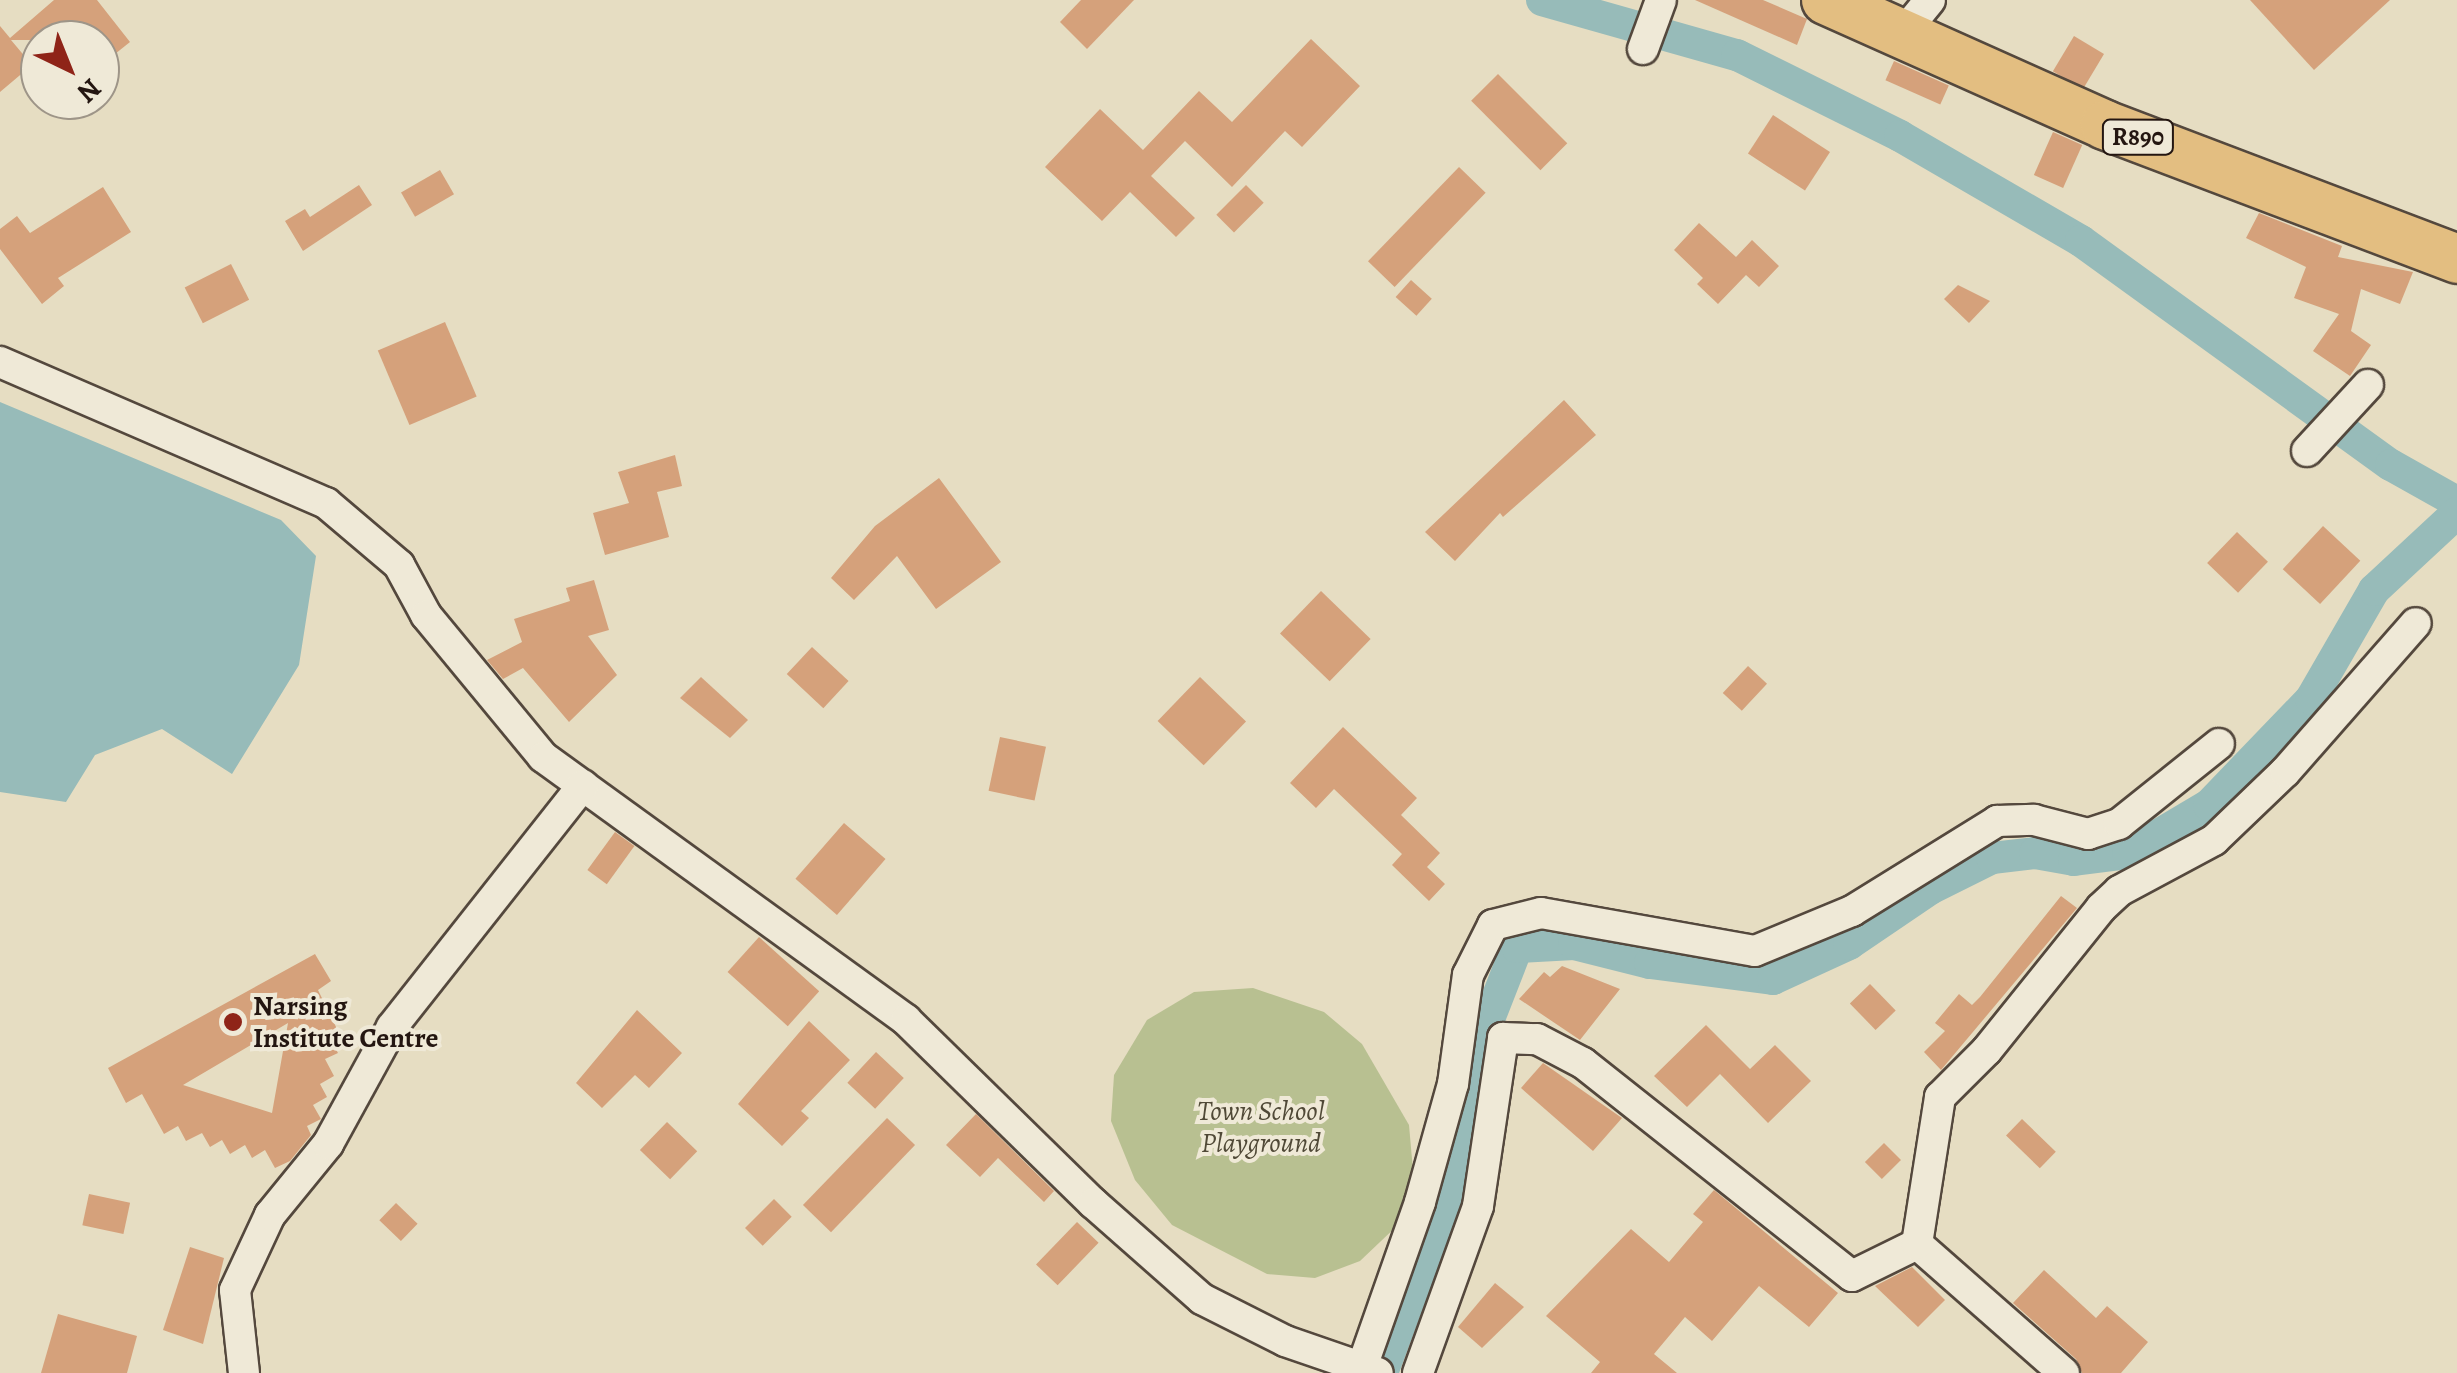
<!DOCTYPE html>
<html>
<head>
<meta charset="utf-8">
<style>
  body { margin:0 }
  #map { position:relative; width:2457px; height:1373px; overflow:hidden; background:#e6ddc2; font-family:Alegreya,serif }
  div>[style] { position:absolute }
  .green>* { inset:0; background:#b8c091 }
  .water>* { inset:0; background:#97bbb9 }
  .canal>* { height:32px; margin:-16px; padding:0 16px; transform-origin:16px; border-radius:16px; background:#97bbb9 }
  .building>* { inset:0; background:#d5a17b; transform-origin:0 0 }
  .roads { filter:drop-shadow(2px 0 #54483d) drop-shadow(-2px 0 #54483d) drop-shadow(0 2px #54483d) drop-shadow(0 -2px #54483d) }
  .minor>* { height:30px; margin:-15px; padding:0 15px; transform-origin:15px; border-radius:15px; background:#efe9d7 }
  .primary>* { height:48px; margin:-24px; padding:0 24px; transform-origin:24px; border-radius:24px; background:#e3be81 }
  .dots>* { width:28px; height:28px; translate:-50% -50%; box-sizing:border-box; border:5px solid #efe9d7; border-radius:50% }
  span { translate:-50% -50%; white-space:nowrap; text-align:center; line-height:1.15; -webkit-text-stroke:8px #efe9d7; paint-order:stroke }
  .shield-label span { padding:2px 8px; background:#efe9d7; border:2px solid; border-radius:8px; -webkit-text-stroke-width:0 }
  .shield-label { font-size:25px; color:#241611; font-weight:700 }
  .poi-label { font-size:28px; color:#241611; font-weight:700 }
  .left { translate:0 -50%; text-align:left }
  .park-label { font-size:28px; color:#504937; font-style:italic }
  .north { position:absolute; left:20px; top:20px; width:100px; height:100px; box-sizing:border-box; background:#efe9d7; border:2px solid #9e9588; border-radius:50%; rotate:137deg; font-size:28px; font-weight:700; line-height:40px; text-align:center; color:#241611 }
  .north::after { content:''; display:block; margin:auto; width:35px; height:45px; background:#8f2418; clip-path:polygon(50% 0,100% 100%,50% 72%,0 100%) }
</style>
</head>
<body>
<div id="map">
  <div class="green">
    <i style="clip-path:polygon(1253px 988px,1324px 1012px,1362px 1044px,1409px 1125px,1414px 1182px,1400px 1223px,1360px 1261px,1315px 1278px,1267px 1274px,1172px 1225px,1135px 1180px,1111px 1121px,1114px 1075px,1147px 1020px,1194px 992px)"></i>
  </div>
  <div class="water">
    <i style="clip-path:polygon(0 402px,281px 520px,316px 556px,299px 665px,232px 774px,162px 729px,95px 755px,66px 802px,0 792px)"></i>
  </div>
  <div class="canal">
    <i style="left:1542px;top:0;width:203px;rotate:15.8deg"></i>
    <i style="left:1737px;top:55px;width:182px;rotate:26.4deg"></i>
    <i style="left:1900px;top:136px;width:209px;rotate:30.1deg"></i>
    <i style="left:2081px;top:241px;width:382px;rotate:35.9deg"></i>
    <i style="left:2391px;top:465px;width:76px;rotate:29.3deg"></i>
    <i style="left:1382px;top:1373px;width:241px;rotate:-69.6deg"></i>
    <i style="left:1466px;top:1147px;width:130px;rotate:-79.8deg"></i>
    <i style="left:1489px;top:1019px;width:77px;rotate:-68.7deg"></i>
    <i style="left:1517px;top:947px;width:57px;rotate:-3deg"></i>
    <i style="left:1574px;top:944px;width:78px;rotate:14deg"></i>
    <i style="left:1650px;top:963px;width:124px;rotate:7.4deg"></i>
    <i style="left:1773px;top:979px;width:84px;rotate:-24.7deg"></i>
    <i style="left:1849px;top:944px;width:98px;rotate:-34.2deg"></i>
    <i style="left:1930px;top:889px;width:69px;rotate:-26.6deg"></i>
    <i style="left:1992px;top:858px;width:43px;rotate:-6.6deg"></i>
    <i style="left:2035px;top:853px;width:40px;rotate:10deg"></i>
    <i style="left:2074px;top:860px;width:54px;rotate:-7.4deg"></i>
    <i style="left:2128px;top:853px;width:94px;rotate:-30.7deg"></i>
    <i style="left:2209px;top:805px;width:147px;rotate:-46.1deg"></i>
    <i style="left:2311px;top:699px;width:126px;rotate:-60deg"></i>
    <i style="left:2374px;top:590px;width:113px;rotate:-42.9deg"></i>
  </div>
  <div class="building">
    <i style="clip-path:polygon(54px 0,97px 0,130px 42px,100px 66px,100px 40px,11px 40px,32px 65px,0 92px,0 26px,10px 38px)"></i>
    <i style="clip-path:polygon(1081px 0,1134px 0,1087px 49px,1060px 22px)"></i>
    <i style="clip-path:polygon(1695px 0,1763px 0,1807px 19px,1797px 45px)"></i>
    <i style="clip-path:polygon(2250px 0,2390px 0,2314px 70px)"></i>
    <i style="left:2074px;top:36px;width:35px;height:41px;rotate:31deg"></i>
    <i style="clip-path:polygon(1311px 39px,1360px 86px,1302px 147px,1285px 131px,1232px 187px,1185px 141px,1151px 176px,1195px 218px,1176px 237px,1130px 192px,1102px 221px,1045px 167px,1100px 109px,1143px 150px,1199px 91px,1232px 122px)"></i>
    <i style="left:1894px;top:61px;width:60px;height:21px;rotate:24deg"></i>
    <i style="left:1498px;top:74px;width:98px;height:38px;rotate:45deg"></i>
    <i style="left:1773px;top:115px;width:68px;height:46px;rotate:33deg"></i>
    <i style="left:2053px;top:132px;width:32px;height:47px;rotate:24deg"></i>
    <i style="left:1459px;top:167px;width:37px;height:131px;rotate:44deg"></i>
    <i style="left:440px;top:170px;width:28px;height:45px;rotate:60deg"></i>
    <i style="clip-path:polygon(359px 185px,372px 205px,303px 251px,285px 221px,305px 209px,310px 217px)"></i>
    <i style="left:1246px;top:185px;width:25px;height:42px;rotate:45deg"></i>
    <i style="clip-path:polygon(103px 187px,131px 232px,58px 278px,64px 286px,42px 304px,0 249px,0 229px,17px 216px,30px 233px)"></i>
    <i style="clip-path:polygon(2259px 213px,2342px 246px,2338px 257px,2413px 272px,2400px 304px,2361px 289px,2351px 331px,2371px 345px,2350px 376px,2313px 351px,2339px 314px,2294px 298px,2306px 267px,2246px 238px)"></i>
    <i style="clip-path:polygon(1699px 223px,1736px 257px,1752px 240px,1779px 266px,1759px 287px,1746px 275px,1718px 304px,1697px 284px,1703px 278px,1674px 250px)"></i>
    <i style="left:231px;top:264px;width:40px;height:52px;rotate:63deg"></i>
    <i style="left:1411px;top:280px;width:28px;height:23px;rotate:42deg"></i>
    <i style="clip-path:polygon(1958px 285px,1990px 301px,1969px 323px,1944px 299px)"></i>
    <i style="left:445px;top:322px;width:81px;height:73px;rotate:67deg"></i>
    <i style="clip-path:polygon(1564px 400px,1596px 435px,1503px 517px,1500px 513px,1455px 561px,1425px 532px)"></i>
    <i style="clip-path:polygon(675px 455px,682px 486px,657px 492px,669px 537px,605px 555px,593px 513px,629px 503px,618px 472px)"></i>
    <i style="clip-path:polygon(939px 478px,1001px 562px,936px 609px,897px 556px,854px 600px,831px 578px,875px 526px)"></i>
    <i style="left:2323px;top:526px;width:51px;height:59px;rotate:43deg"></i>
    <i style="left:2237px;top:532px;width:43px;height:43px;rotate:44deg"></i>
    <i style="clip-path:polygon(594px 580px,609px 630px,588px 636px,617px 675px,569px 722px,523px 668px,503px 679px,487px 660px,522px 642px,514px 619px,570px 601px,566px 588px)"></i>
    <i style="left:1321px;top:591px;width:69px;height:59px;rotate:44deg"></i>
    <i style="left:812px;top:647px;width:50px;height:37px;rotate:43deg"></i>
    <i style="left:1748px;top:666px;width:26px;height:37px;rotate:43deg"></i>
    <i style="clip-path:polygon(701px 677px,748px 720px,730px 738px,680px 698px)"></i>
    <i style="left:1200px;top:677px;width:64px;height:61px;rotate:44deg"></i>
    <i style="clip-path:polygon(1343px 727px,1417px 798px,1401px 815px,1440px 853px,1427px 867px,1445px 884px,1429px 901px,1392px 865px,1402px 854px,1334px 789px,1316px 808px,1290px 783px)"></i>
    <i style="left:1000px;top:737px;width:47px;height:55px;rotate:12deg"></i>
    <i style="left:844px;top:823px;width:55px;height:74px;rotate:41deg"></i>
    <i style="left:615px;top:832px;width:24px;height:47px;rotate:36deg"></i>
    <i style="clip-path:polygon(2061px 896px,2077px 908px,1941px 1070px,1924px 1052px,1945px 1031px,1935px 1023px,1959px 994px,1972px 1005px,1980px 997px)"></i>
    <i style="left:759px;top:937px;width:81px;height:47px;rotate:42deg"></i>
    <i style="clip-path:polygon(evenodd,315px 954px,331px 981px,318px 990px,338px 1031px,329px 1037px,338px 1053px,325px 1059px,334px 1076px,320px 1084px,327px 1097px,313px 1105px,321px 1119px,307px 1126px,311px 1135px,290px 1161px,275px 1168px,265px 1150px,252px 1158px,245px 1145px,230px 1154px,222px 1140px,210px 1147px,202px 1133px,186px 1141px,178px 1126px,164px 1134px,142px 1094px,126px 1103px,108px 1068px,315px 954px,288px 1023px,272px 1113px,183px 1085px,288px 1023px)"></i>
    <i style="clip-path:polygon(1562px 966px,1620px 989px,1580px 1040px,1519px 999px,1544px 972px,1550px 977px)"></i>
    <i style="left:1870px;top:984px;width:37px;height:28px;rotate:46deg"></i>
    <i style="clip-path:polygon(637px 1010px,682px 1053px,649px 1088px,635px 1075px,602px 1108px,576px 1083px)"></i>
    <i style="clip-path:polygon(809px 1021px,850px 1060px,801px 1111px,809px 1118px,782px 1146px,738px 1104px)"></i>
    <i style="clip-path:polygon(1706px 1025px,1750px 1069px,1775px 1045px,1811px 1081px,1768px 1123px,1720px 1074px,1687px 1107px,1654px 1076px)"></i>
    <i style="left:876px;top:1052px;width:38px;height:42px;rotate:43deg"></i>
    <i style="clip-path:polygon(1543px 1063px,1622px 1118px,1593px 1151px,1521px 1088px)"></i>
    <i style="clip-path:polygon(976px 1114px,1054px 1191px,1044px 1202px,998px 1158px,980px 1177px,946px 1145px)"></i>
    <i style="left:887px;top:1118px;width:39px;height:121px;rotate:44deg"></i>
    <i style="left:2022px;top:1119px;width:47px;height:23px;rotate:44deg"></i>
    <i style="left:667px;top:1122px;width:42px;height:39px;rotate:44deg"></i>
    <i style="left:1884px;top:1143px;width:24px;height:27px;rotate:45deg"></i>
    <i style="clip-path:polygon(1714px 1190px,1838px 1293px,1809px 1327px,1759px 1286px,1712px 1341px,1685px 1317px,1654px 1354px,1677px 1373px,1591px 1373px,1600px 1362px,1546px 1316px,1631px 1229px,1669px 1262px,1703px 1222px,1693px 1214px)"></i>
    <i style="left:89px;top:1194px;width:42px;height:32px;rotate:12deg"></i>
    <i style="left:774px;top:1199px;width:25px;height:41px;rotate:45deg"></i>
    <i style="left:396px;top:1203px;width:30px;height:24px;rotate:44deg"></i>
    <i style="left:1077px;top:1222px;width:30px;height:59px;rotate:44deg"></i>
    <i style="clip-path:polygon(190px 1247px,224px 1258px,203px 1344px,163px 1330px)"></i>
    <i style="clip-path:polygon(1912px 1267px,1945px 1300px,1918px 1327px,1875px 1286px)"></i>
    <i style="clip-path:polygon(2044px 1270px,2096px 1318px,2107px 1306px,2148px 1342px,2121px 1373px,2082px 1373px,2076px 1359px,2013px 1303px)"></i>
    <i style="clip-path:polygon(1495px 1283px,1524px 1307px,1482px 1348px,1458px 1327px)"></i>
    <i style="clip-path:polygon(58px 1314px,137px 1336px,127px 1373px,41px 1373px)"></i>
  </div>
  <div class="roads">
    <div class="minor">
      <i style="left:1904px;top:32px;width:41px;rotate:-50.9deg"></i>
      <i style="left:1643px;top:49px;width:52px;rotate:-69.8deg"></i>
      <i style="left:0;top:362px;width:355px;rotate:23.4deg"></i>
      <i style="left:326px;top:503px;width:96px;rotate:40.3deg"></i>
      <i style="left:399px;top:565px;width:57px;rotate:61.6deg"></i>
      <i style="left:426px;top:615px;width:184px;rotate:50.5deg"></i>
      <i style="left:543px;top:757px;width:448px;rotate:35.9deg"></i>
      <i style="left:906px;top:1020px;width:262px;rotate:44.4deg"></i>
      <i style="left:1093px;top:1203px;width:145px;rotate:41.4deg"></i>
      <i style="left:1202px;top:1299px;width:93px;rotate:26.8deg"></i>
      <i style="left:1285px;top:1341px;width:98px;rotate:19deg"></i>
      <i style="left:2307px;top:451px;width:90px;rotate:-47.3deg"></i>
      <i style="left:1362px;top:1367px;width:175px;rotate:-70.6deg"></i>
      <i style="left:1420px;top:1202px;width:123px;rotate:-74.4deg"></i>
      <i style="left:1453px;top:1084px;width:110px;rotate:-82.2deg"></i>
      <i style="left:1468px;top:975px;width:56px;rotate:-63.4deg"></i>
      <i style="left:1493px;top:925px;width:49px;rotate:-14deg"></i>
      <i style="left:1541px;top:913px;width:217px;rotate:10.1deg"></i>
      <i style="left:1755px;top:951px;width:105px;rotate:-22.4deg"></i>
      <i style="left:1852px;top:911px;width:171px;rotate:-31.8deg"></i>
      <i style="left:1997px;top:821px;width:37px;rotate:-2deg"></i>
      <i style="left:2034px;top:820px;width:56px;rotate:14.5deg"></i>
      <i style="left:2088px;top:834px;width:33px;rotate:-18deg"></i>
      <i style="left:2119px;top:824px;width:128px;rotate:-38.7deg"></i>
      <i style="left:244px;top:1373px;width:83px;rotate:-96.2deg"></i>
      <i style="left:235px;top:1290px;width:83px;rotate:-65deg"></i>
      <i style="left:270px;top:1215px;width:92px;rotate:-50.8deg"></i>
      <i style="left:328px;top:1144px;width:133px;rotate:-61.3deg"></i>
      <i style="left:392px;top:1027px;width:308px;rotate:-51.7deg"></i>
      <i style="left:1418px;top:1373px;width:177px;rotate:-70.2deg"></i>
      <i style="left:1478px;top:1206px;width:170px;rotate:-81.5deg"></i>
      <i style="left:1503px;top:1038px;width:34px;rotate:2deg"></i>
      <i style="left:1537px;top:1039px;width:52px;rotate:27.6deg"></i>
      <i style="left:1583px;top:1063px;width:343px;rotate:38.4deg"></i>
      <i style="left:1852px;top:1276px;width:72px;rotate:-26.2deg"></i>
      <i style="left:2064px;top:1373px;width:196px;rotate:-138.7deg"></i>
      <i style="left:1917px;top:1244px;width:149px;rotate:-81.1deg"></i>
      <i style="left:1940px;top:1097px;width:66px;rotate:-45deg"></i>
      <i style="left:1987px;top:1050px;width:182px;rotate:-51.2deg"></i>
      <i style="left:2101px;top:908px;width:25px;rotate:-43deg"></i>
      <i style="left:2119px;top:891px;width:108px;rotate:-28.2deg"></i>
      <i style="left:2214px;top:840px;width:98px;rotate:-43.8deg"></i>
      <i style="left:2285px;top:772px;width:198px;rotate:-48.7deg"></i>
    </div>
    <div class="primary">
      <i style="left:1826px;top:0;width:306px;rotate:24.1deg"></i>
      <i style="left:2105px;top:125px;width:377px;rotate:20.8deg"></i>
    </div>
  </div>
  <div class="dots">
    <i style="left:233px;top:1022px;background:#8f2418"></i>
  </div>
  <div class="shield-label">
    <span style="left:2138px;top:137px">R890</span>
  </div>
  <div class="poi-label">
    <span class="left" style="left:253px;top:1022px">Narsing<br>Institute Centre</span>
  </div>
  <div class="park-label">
    <span style="left:1261px;top:1127px">Town School<br>Playground</span>
  </div>
  <div class="north">N</div>
</div>
</body>
</html>
